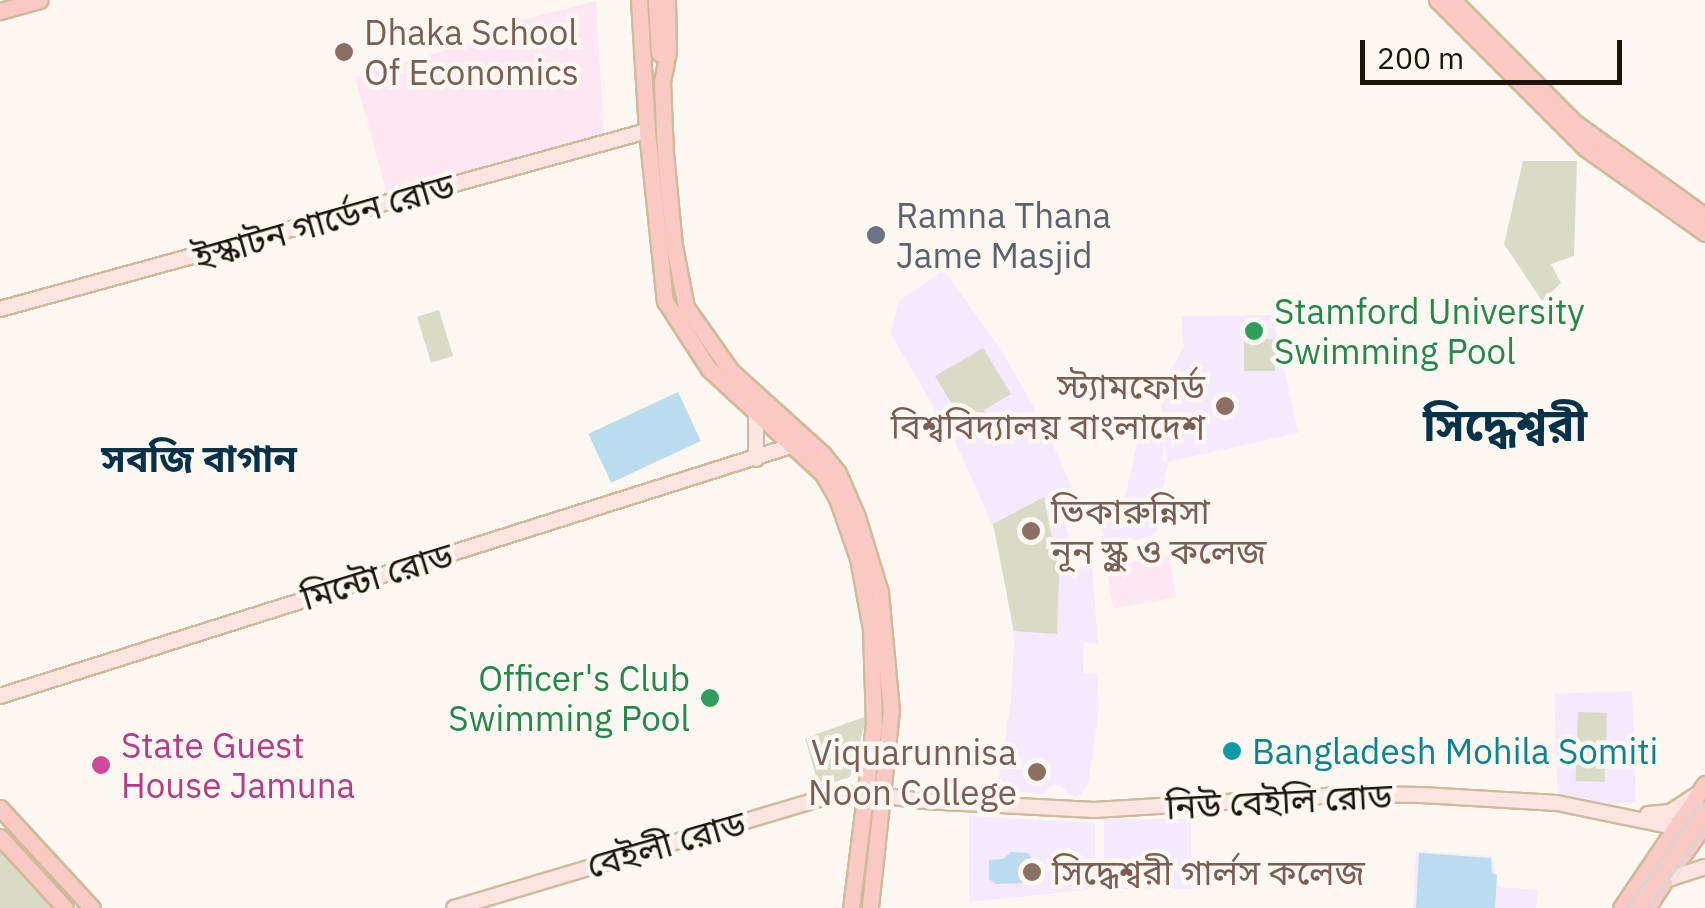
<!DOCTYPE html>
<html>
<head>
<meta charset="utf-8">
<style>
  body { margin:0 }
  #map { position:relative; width:1705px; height:908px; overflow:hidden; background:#fcf8f1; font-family:"IBM Plex Sans","Noto Sans Bengali",sans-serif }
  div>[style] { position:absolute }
  .education>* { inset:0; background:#f4e9fe; transform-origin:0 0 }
  .medical>* { inset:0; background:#fee7f3; transform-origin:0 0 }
  .green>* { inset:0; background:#d9dbc6; transform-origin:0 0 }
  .water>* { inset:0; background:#badcee; transform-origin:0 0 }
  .roads { filter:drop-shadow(2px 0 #cebb9b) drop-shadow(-2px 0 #cebb9b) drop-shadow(0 2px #cebb9b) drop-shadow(0 -2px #cebb9b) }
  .secondary>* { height:14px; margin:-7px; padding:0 7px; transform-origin:7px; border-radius:7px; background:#fde4e1 }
  .primary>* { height:15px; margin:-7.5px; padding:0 7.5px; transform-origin:7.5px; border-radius:7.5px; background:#fbc9c3 }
  .bridges { filter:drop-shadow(2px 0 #d6d5d3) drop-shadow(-2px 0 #d6d5d3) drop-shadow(0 2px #d6d5d3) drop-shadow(0 -2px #d6d5d3) }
  .primary-bridge>* { height:15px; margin:-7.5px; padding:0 7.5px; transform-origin:7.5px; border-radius:7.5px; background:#fbc9c3 }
  .dots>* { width:28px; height:28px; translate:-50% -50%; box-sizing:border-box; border:5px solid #fcf8f1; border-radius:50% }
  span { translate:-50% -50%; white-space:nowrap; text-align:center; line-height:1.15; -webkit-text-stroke:9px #fcf8f1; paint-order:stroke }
  .education-label { font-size:35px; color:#785e54 }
  .left { translate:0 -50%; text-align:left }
  .right { translate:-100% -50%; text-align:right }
  .worship-label { font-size:35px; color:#5b616d }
  .street-label { font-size:35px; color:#1b1408 }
  .leisure-label { font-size:35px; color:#27864d }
  .hotel-label { font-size:35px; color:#b23c85 }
  .culture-label { font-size:35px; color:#0d838f }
  .neighbourhood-label { font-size:38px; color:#053248; font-weight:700 }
  .district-label { font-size:45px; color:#053248; font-weight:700 }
  .scale { position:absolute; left:1360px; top:40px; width:262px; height:45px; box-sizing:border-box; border:5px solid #1b1408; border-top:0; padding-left:12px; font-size:30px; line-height:35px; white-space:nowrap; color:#1b1408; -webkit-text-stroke:8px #fcf8f1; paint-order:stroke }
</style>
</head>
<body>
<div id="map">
  <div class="education">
    <i style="clip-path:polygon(944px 270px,1004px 355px,1045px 427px,1082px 509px,1063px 512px,1076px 569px,1092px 566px,1098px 644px,1084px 643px,1083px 673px,1097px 674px,1099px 710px,1088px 785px,1079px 796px,1069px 795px,1060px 785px,1050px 786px,1043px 794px,997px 790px,1011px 700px,1014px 640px,998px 538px,960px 452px,891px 334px,899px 301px)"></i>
    <i style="clip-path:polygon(1273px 315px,1298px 433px,1167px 462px,1164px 441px,1163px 461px,1168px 464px,1161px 498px,1163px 525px,1151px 536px,1108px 547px,1100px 524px,1122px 510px,1142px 423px,1157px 426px,1162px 435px,1160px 387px,1184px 348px,1181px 316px)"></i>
    <i style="left:1632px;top:691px;width:112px;height:78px;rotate:88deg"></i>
    <i style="clip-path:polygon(969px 816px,1095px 823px,1095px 889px,969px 902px)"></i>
    <i style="left:1191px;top:819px;width:70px;height:87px;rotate:90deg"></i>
    <i style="clip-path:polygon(1416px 851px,1492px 856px,1498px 887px,1538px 890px,1536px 908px,1413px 908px)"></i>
  </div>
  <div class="medical">
    <i style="clip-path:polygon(596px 1px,604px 136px,389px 200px,355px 77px,483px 39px,481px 30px)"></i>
    <i style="left:1169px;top:556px;width:42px;height:64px;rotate:80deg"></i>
  </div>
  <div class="green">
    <i style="clip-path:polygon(1523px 161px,1577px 161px,1574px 256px,1551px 264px,1561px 283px,1542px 301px,1504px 244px)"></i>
    <i style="left:439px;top:310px;width:48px;height:23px;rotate:73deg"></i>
    <i style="left:1244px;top:339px;width:31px;height:32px"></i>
    <i style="clip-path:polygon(983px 348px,1011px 394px,984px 410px,991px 422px,970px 434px,935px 376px)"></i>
    <i style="clip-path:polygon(1044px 497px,1059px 575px,1057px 634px,1014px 631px,993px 524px)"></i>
    <i style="left:1578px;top:712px;width:29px;height:69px;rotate:2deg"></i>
    <i style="clip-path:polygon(867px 716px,850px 777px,819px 787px,805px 738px)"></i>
    <i style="clip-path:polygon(0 844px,60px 908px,0 908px)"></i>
  </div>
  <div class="water">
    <i style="left:678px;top:392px;width:54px;height:99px;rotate:65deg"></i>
    <i style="clip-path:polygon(1011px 852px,1027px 853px,1034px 860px,1033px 874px,1023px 883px,996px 884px,989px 879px,989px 860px,1003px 859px)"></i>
    <i style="clip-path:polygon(1419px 853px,1491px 858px,1492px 873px,1497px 875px,1495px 908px,1416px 908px)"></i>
  </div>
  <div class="roads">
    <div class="secondary">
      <i style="left:0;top:309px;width:671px;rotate:-15.38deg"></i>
      <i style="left:756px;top:459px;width:43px;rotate:-90deg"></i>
      <i style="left:0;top:696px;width:830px;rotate:-17.54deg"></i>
      <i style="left:1648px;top:814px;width:22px;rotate:-5deg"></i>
      <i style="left:1670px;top:812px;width:31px;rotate:-33deg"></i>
      <i style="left:1665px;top:880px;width:42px;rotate:-18deg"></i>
      <i style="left:454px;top:908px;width:381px;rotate:-16.6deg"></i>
      <i style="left:819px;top:799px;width:44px;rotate:-7.8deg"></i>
      <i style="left:863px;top:793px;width:62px;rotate:7.5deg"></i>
      <i style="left:924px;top:801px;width:170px;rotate:3deg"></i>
      <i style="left:1094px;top:810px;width:260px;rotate:-3.5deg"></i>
      <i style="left:1354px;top:794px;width:67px;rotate:0.9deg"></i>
      <i style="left:1421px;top:795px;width:136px;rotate:3.4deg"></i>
      <i style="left:1557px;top:803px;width:119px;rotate:11.6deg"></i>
    </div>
    <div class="primary">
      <i style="left:639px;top:0;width:131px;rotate:86.5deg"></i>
      <i style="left:647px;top:131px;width:171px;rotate:84deg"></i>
      <i style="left:665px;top:301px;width:81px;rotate:57.1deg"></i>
      <i style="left:709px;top:369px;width:155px;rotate:42.6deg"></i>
      <i style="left:823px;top:474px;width:28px;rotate:60deg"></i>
      <i style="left:837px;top:498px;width:64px;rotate:70.7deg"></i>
      <i style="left:858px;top:558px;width:72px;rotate:79.6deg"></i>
      <i style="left:871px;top:629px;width:95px;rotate:88.2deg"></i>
      <i style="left:874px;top:724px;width:185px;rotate:97.1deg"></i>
      <i style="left:656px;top:0;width:53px;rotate:86.8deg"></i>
      <i style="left:667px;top:0;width:51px;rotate:88.9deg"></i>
      <i style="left:668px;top:51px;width:32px;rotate:101deg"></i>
      <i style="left:662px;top:82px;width:71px;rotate:87.6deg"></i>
      <i style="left:665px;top:153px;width:93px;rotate:84.5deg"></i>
      <i style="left:674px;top:246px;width:62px;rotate:78.9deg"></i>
      <i style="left:686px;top:307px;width:78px;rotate:54.9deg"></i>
      <i style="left:731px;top:371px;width:124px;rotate:42.1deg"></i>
      <i style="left:823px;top:454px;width:24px;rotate:52deg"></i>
      <i style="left:838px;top:473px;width:48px;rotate:66.6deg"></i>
      <i style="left:857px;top:517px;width:78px;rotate:73deg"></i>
      <i style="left:880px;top:592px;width:119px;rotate:84.7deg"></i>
      <i style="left:891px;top:710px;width:199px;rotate:96.1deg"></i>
      <i style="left:1437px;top:0;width:209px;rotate:45deg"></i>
      <i style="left:1585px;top:148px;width:147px;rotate:35.3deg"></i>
      <i style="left:1453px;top:0;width:172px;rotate:45.2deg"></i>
      <i style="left:1574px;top:122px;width:161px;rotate:35.7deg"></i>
      <i style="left:0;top:11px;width:41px;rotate:-15.4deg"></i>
      <i style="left:0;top:808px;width:136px;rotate:47.4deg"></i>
      <i style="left:0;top:837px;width:96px;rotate:47.5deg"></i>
      <i style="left:1680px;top:859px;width:43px;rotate:-54.5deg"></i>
      <i style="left:1621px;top:908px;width:150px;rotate:-55.9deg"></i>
      <i style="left:1647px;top:908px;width:31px;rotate:-57deg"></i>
    </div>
  </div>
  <div class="bridges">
    <div class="primary-bridge">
      <i style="left:1637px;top:908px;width:118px;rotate:-55deg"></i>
    </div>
  </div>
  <div class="dots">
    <i style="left:344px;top:52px;background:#8d6e63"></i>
    <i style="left:876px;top:235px;background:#6b7280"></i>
    <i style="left:1254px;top:331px;background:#2e9e5b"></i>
    <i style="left:1225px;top:406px;background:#8d6e63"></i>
    <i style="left:1031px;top:531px;background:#8d6e63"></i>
    <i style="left:710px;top:698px;background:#2e9e5b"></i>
    <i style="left:1232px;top:751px;background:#0f9aa8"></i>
    <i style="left:101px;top:765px;background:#d1479c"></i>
    <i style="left:1037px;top:772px;background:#8d6e63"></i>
    <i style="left:1032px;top:872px;background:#8d6e63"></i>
  </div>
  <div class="education-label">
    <span class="left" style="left:364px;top:52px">Dhaka School<br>Of Economics</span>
    <span class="right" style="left:1205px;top:406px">স্ট্যামফোর্ড<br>বিশ্ববিদ্যালয় বাংলাদেশ</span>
    <span class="left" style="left:1051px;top:531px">ভিকারুন্নিসা<br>নূন স্কুল ও কলেজ</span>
    <span class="right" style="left:1017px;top:772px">Viquarunnisa<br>Noon College</span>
    <span class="left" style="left:1052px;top:872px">সিদ্ধেশ্বরী গার্লস কলেজ</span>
  </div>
  <div class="worship-label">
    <span class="left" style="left:896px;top:235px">Ramna Thana<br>Jame Masjid</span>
  </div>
  <div class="street-label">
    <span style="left:324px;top:221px;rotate:-16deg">ইস্কাটন গার্ডেন রোড</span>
    <span style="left:377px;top:576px;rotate:-17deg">মিন্টো রোড</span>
    <span style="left:1279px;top:801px;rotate:-3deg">নিউ বেইলি রোড</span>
    <span style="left:666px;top:844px;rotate:-16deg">বেইলী রোড</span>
  </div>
  <div class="leisure-label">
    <span class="left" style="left:1274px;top:331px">Stamford University<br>Swimming Pool</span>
    <span class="right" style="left:690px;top:698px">Officer's Club<br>Swimming Pool</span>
  </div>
  <div class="hotel-label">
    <span class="left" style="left:121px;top:765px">State Guest<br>House Jamuna</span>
  </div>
  <div class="culture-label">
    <span class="left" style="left:1252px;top:751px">Bangladesh Mohila Somiti</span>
  </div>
  <div class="neighbourhood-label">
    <span style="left:199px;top:458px">সবজি বাগান</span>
  </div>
  <div class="district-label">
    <span style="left:1505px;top:425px">সিদ্ধেশ্বরী</span>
  </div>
  <div class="scale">200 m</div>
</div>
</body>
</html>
